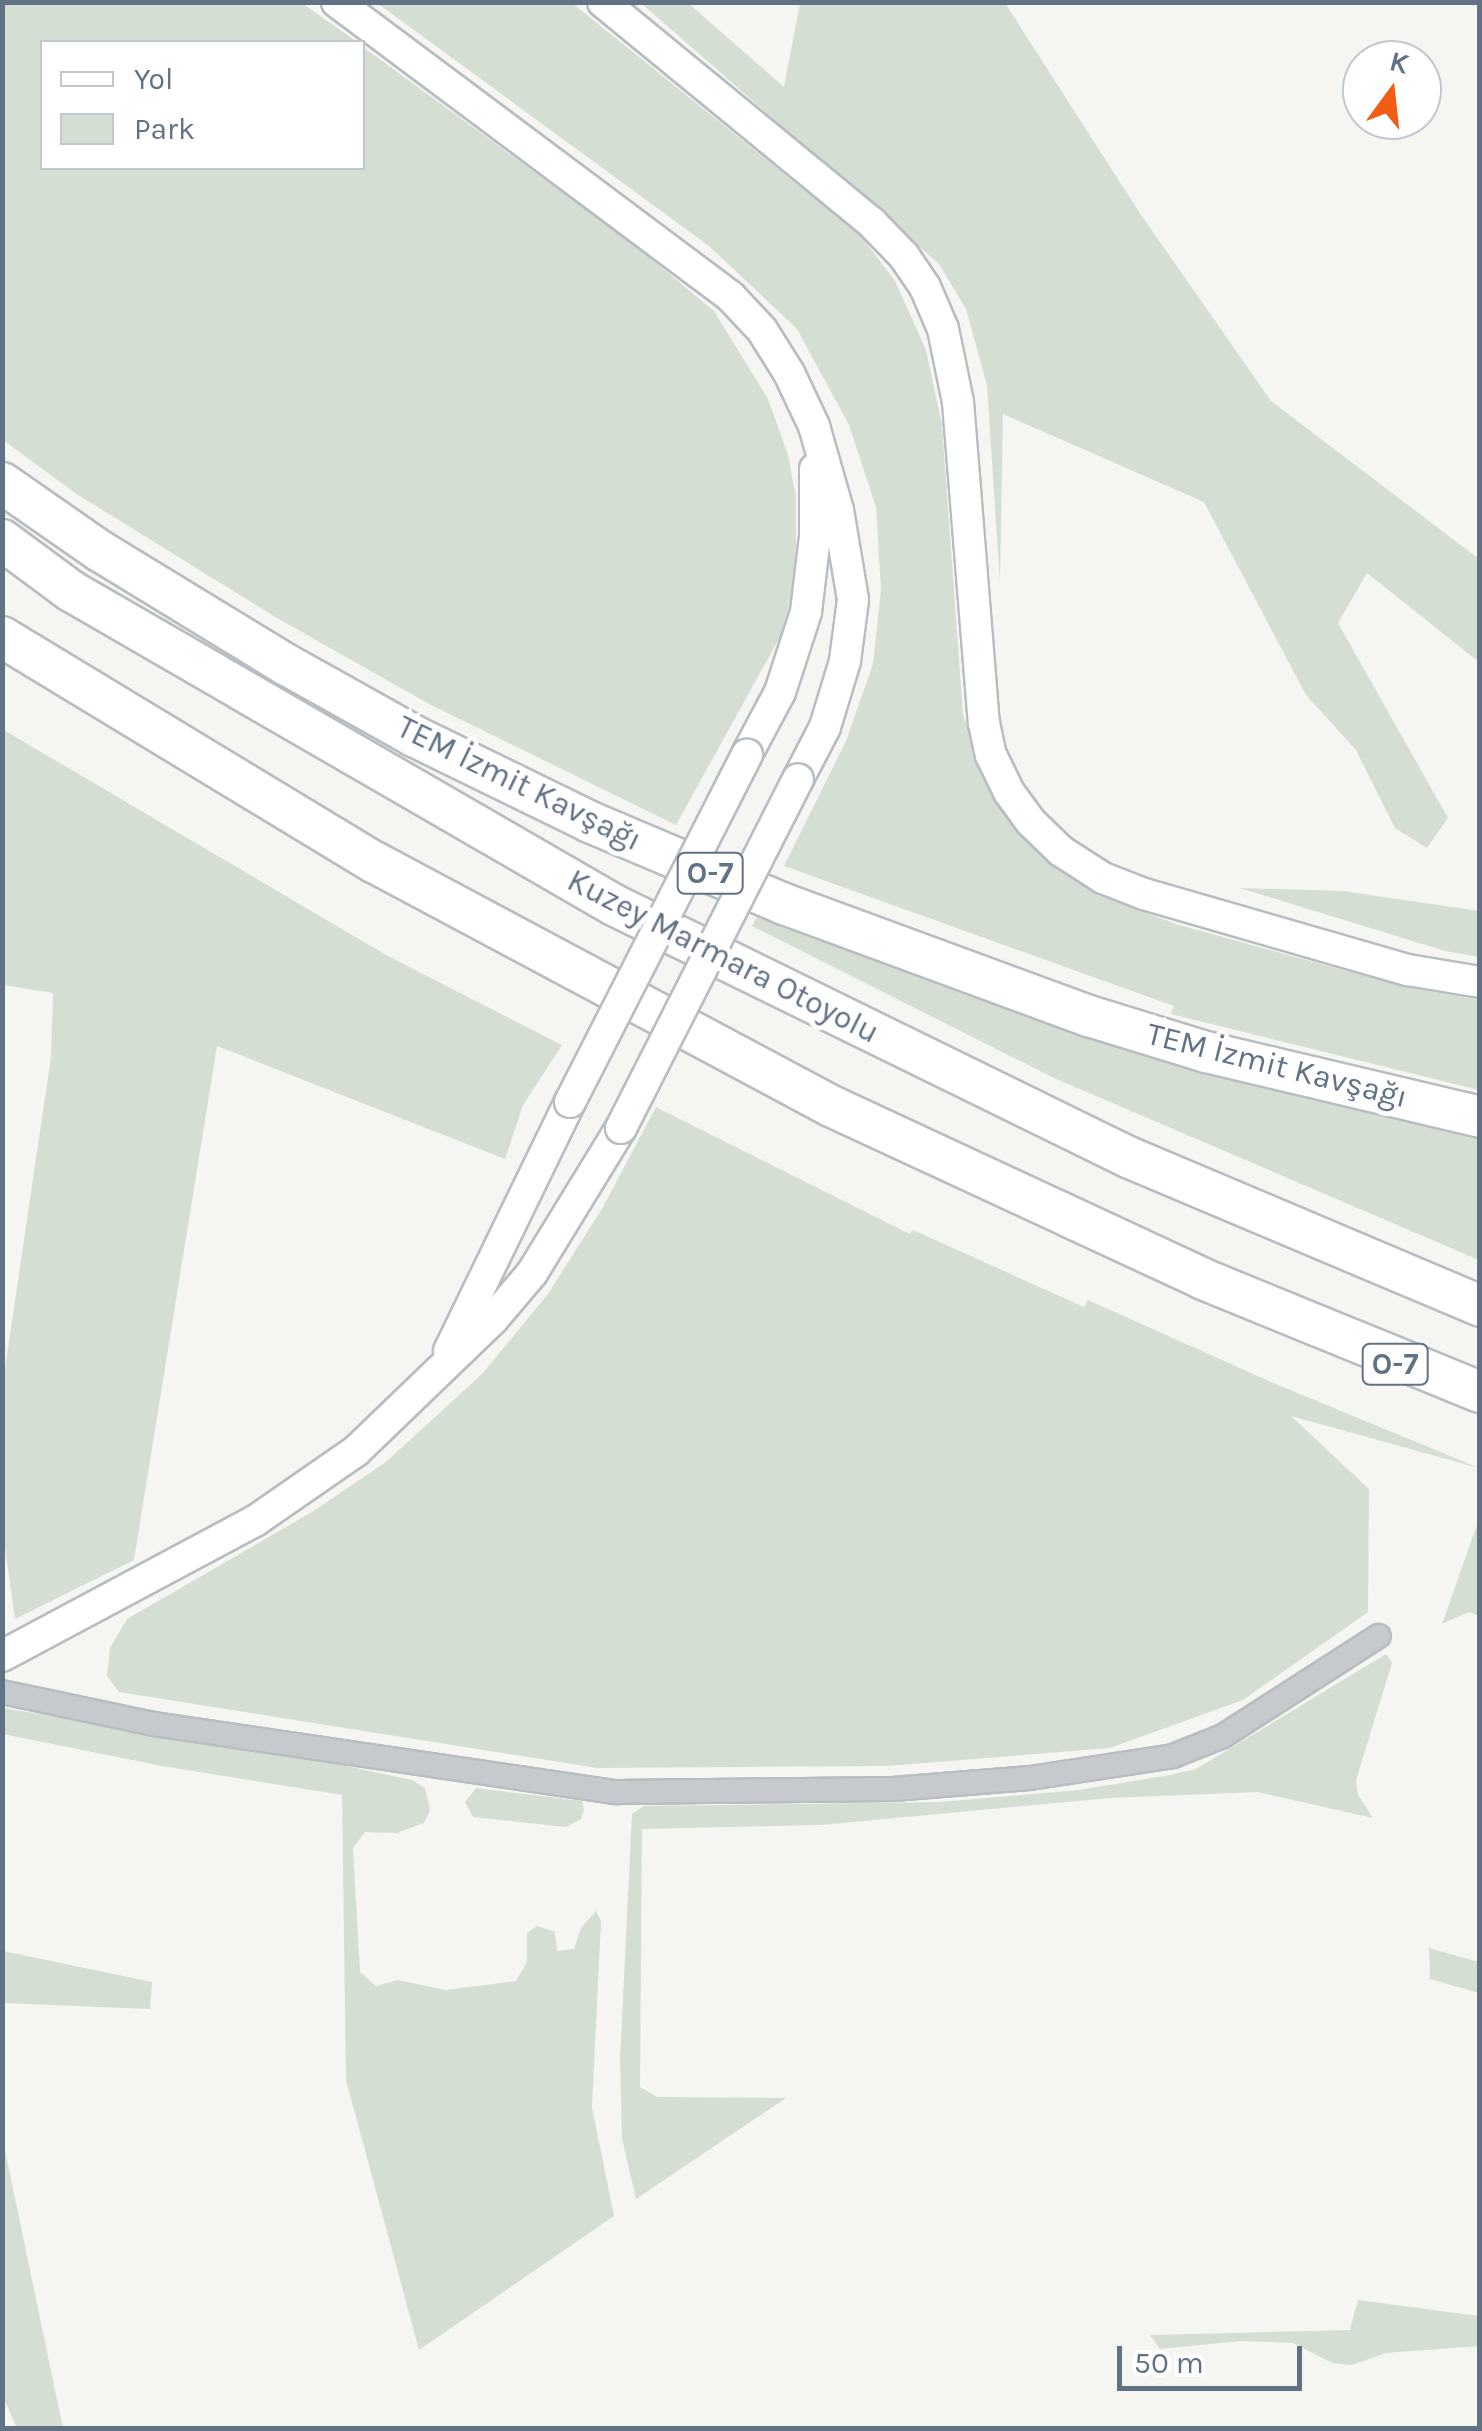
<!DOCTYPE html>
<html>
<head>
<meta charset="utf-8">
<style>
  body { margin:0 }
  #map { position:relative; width:1482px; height:2431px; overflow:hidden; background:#f5f6f1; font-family:Karla,sans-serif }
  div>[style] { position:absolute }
  .green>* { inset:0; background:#d5ded2 }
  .roads { filter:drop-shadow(2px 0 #b8bdc2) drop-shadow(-2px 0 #b8bdc2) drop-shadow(0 2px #b8bdc2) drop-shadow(0 -2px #b8bdc2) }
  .street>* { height:22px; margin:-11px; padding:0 11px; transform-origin:11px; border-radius:11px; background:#c7cacd }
  .secondary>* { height:30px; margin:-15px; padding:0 15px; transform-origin:15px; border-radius:15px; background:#fff }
  .highway>* { height:40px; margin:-20px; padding:0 20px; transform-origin:20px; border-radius:20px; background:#fff }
  .bridges { filter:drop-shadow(2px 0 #b8bdc2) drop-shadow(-2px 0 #b8bdc2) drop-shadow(0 2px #b8bdc2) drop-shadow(0 -2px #b8bdc2) }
  .secondary-bridge>* { height:30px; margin:-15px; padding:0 15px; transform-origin:15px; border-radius:15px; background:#fff }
  span { translate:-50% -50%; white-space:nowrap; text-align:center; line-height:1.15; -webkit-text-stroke:10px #fff; paint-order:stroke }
  .shield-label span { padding:2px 8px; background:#fff; border:2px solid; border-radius:8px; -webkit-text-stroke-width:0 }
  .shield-label { font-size:30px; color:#617285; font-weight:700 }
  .street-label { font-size:32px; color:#617285 }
  .frame { position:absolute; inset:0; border:5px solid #617285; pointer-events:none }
  .legend { position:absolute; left:40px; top:40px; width:325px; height:130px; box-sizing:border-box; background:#fff; border:2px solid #c0c7ce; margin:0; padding:12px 18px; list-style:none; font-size:30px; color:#617285 }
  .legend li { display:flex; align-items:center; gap:20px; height:50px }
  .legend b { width:50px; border:2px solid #c0c7ce }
  .north { position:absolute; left:1342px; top:40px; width:100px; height:100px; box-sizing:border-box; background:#fff; border:2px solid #c0c7ce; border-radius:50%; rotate:15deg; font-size:28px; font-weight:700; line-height:40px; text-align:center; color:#617285 }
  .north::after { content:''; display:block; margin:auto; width:35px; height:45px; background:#f35d13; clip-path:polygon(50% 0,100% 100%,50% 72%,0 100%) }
  .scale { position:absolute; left:1117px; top:2346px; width:185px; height:45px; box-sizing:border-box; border:5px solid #617285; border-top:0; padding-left:12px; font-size:30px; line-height:35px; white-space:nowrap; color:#617285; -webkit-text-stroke:8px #fff; paint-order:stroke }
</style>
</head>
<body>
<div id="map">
  <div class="green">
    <i style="clip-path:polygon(3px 2px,302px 3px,357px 42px,42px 42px,42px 168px,362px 168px,363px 47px,636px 246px,714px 311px,768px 399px,788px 455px,796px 497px,796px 546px,793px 590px,781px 635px,676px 825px,429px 704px,277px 618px,75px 493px,3px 440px)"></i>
    <i style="clip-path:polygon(377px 3px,572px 3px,861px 236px,895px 281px,926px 350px,942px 425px,963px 715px,991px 795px,1031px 846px,1098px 895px,1179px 925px,1402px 986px,1479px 1000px,1479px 1090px,1171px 1014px,1174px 1006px,784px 866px,846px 741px,873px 664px,881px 590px,876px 507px,849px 425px,797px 329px,709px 246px)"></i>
    <i style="clip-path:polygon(641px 3px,688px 3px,784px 87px,800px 3px,1005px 3px,1139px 212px,1271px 401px,1479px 559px,1479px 662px,1367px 573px,1338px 623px,1448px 818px,1427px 848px,1395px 828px,1356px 750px,1306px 695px,1204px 502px,1003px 414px,1000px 583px,987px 385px,966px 309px,939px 264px)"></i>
    <i style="clip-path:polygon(2px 729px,386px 955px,562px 1045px,523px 1105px,505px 1159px,217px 1046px,134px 1560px,15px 1619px,2px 1527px,2px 1389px,51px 1057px,53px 993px,3px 985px)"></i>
    <i style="clip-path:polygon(1240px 888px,1343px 891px,1479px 911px,1479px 957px,1445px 951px)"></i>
    <i style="clip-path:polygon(757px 917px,1009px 1009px,1149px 1054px,1479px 1140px,1479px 1260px,1054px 1078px,752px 926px)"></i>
    <i style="clip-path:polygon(656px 1107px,910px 1234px,913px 1230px,1084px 1307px,1088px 1300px,1271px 1382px,1479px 1468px,1291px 1416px,1369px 1489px,1368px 1612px,1243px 1700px,1110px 1748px,887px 1766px,597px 1768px,119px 1692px,107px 1676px,110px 1648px,127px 1619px,312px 1512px,386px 1462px,482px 1374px,548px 1294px,603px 1207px)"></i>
    <i style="clip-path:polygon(1479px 1519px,1479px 1616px,1469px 1612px,1442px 1624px)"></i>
    <i style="clip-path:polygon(1386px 1654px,1392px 1663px,1356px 1780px,1358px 1795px,1373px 1818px,1258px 1792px,1110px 1798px,821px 1825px,642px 1829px,640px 2087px,657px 2097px,786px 2098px,636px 2199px,622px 2139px,620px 2059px,632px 1814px,644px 1806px,940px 1802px,1079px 1790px,1170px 1775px,1196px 1769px)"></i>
    <i style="clip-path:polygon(3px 1708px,332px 1763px,412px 1780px,425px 1788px,430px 1810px,424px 1823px,397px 1833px,365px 1832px,353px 1848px,360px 1972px,376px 1986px,398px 1980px,446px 1990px,516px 1981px,527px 1962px,527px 1933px,537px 1926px,555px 1932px,557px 1951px,574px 1949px,581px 1928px,596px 1911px,601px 1921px,592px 2107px,614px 2216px,419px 2350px,346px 2080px,342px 1795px,162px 1766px,3px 1734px)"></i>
    <i style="clip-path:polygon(476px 1788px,582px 1801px,584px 1810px,581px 1819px,566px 1827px,473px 1817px,465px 1802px)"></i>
    <i style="clip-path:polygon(1429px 1948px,1479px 1962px,1479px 1993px,1430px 1979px)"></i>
    <i style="clip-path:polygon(3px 1951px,152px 1982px,150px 2009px,3px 2003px)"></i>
    <i style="clip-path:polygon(2px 2141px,3px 2141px,63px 2428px,17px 2428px,3px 2397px)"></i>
    <i style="clip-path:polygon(1358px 2300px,1479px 2316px,1479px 2346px,1386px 2353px,1352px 2365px,1332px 2363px,1293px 2343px,1241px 2341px,1160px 2349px,1150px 2335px,1350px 2330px)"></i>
  </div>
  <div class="roads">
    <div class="street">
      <i style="left:2px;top:1692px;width:155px;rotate:11.9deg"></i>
      <i style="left:154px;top:1724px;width:467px;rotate:8.4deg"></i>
      <i style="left:616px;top:1792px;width:277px;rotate:-0.6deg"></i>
      <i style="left:893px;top:1789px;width:137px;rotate:-4.6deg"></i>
      <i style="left:1030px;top:1778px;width:145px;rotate:-8.7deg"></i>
      <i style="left:1173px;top:1756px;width:54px;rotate:-21.8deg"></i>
      <i style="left:1223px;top:1736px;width:185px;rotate:-32.7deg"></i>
    </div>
    <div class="secondary">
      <i style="left:337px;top:2px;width:492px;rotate:36.8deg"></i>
      <i style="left:731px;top:297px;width:45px;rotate:46.8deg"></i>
      <i style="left:762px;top:330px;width:51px;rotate:57.9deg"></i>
      <i style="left:789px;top:373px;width:59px;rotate:64.7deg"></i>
      <i style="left:814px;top:426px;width:87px;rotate:74.1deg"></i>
      <i style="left:838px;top:510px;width:91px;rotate:80.5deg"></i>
      <i style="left:853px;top:600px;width:62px;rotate:97.5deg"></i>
      <i style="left:845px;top:661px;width:69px;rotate:106.9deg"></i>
      <i style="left:825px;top:727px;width:59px;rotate:117.4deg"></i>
      <i style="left:603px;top:2px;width:347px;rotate:39.4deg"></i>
      <i style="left:871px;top:222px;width:47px;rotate:45.9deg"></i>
      <i style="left:904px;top:256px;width:37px;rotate:56deg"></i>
      <i style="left:925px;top:287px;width:46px;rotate:66.8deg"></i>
      <i style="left:943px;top:329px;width:75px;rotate:78.4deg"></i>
      <i style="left:958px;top:402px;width:322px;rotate:85.4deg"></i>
      <i style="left:984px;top:723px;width:33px;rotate:78deg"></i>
      <i style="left:991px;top:755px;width:41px;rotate:64.1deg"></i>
      <i style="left:1009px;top:792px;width:37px;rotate:54deg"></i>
      <i style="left:1031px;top:822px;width:42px;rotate:44deg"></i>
      <i style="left:1061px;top:851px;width:50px;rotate:32.7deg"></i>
      <i style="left:1103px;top:878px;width:44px;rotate:21.3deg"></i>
      <i style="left:1144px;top:894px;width:275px;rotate:16.1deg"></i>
      <i style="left:1408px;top:970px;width:73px;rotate:9.5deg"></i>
      <i style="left:747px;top:754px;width:70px;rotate:-62deg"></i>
      <i style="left:780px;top:692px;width:84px;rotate:-72deg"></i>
      <i style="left:806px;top:612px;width:76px;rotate:-83.2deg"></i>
      <i style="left:815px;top:537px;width:68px;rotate:-90deg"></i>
      <i style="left:449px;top:1351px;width:277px;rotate:-64.1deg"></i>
      <i style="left:2px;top:1656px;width:287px;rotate:-28.1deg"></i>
      <i style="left:255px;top:1521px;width:123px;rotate:-34.7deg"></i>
      <i style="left:356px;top:1451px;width:190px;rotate:-43.9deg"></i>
      <i style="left:493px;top:1319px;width:60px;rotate:-49.7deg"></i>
      <i style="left:532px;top:1273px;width:170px;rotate:-58.5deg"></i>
    </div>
    <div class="highway">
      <i style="left:2px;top:483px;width:119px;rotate:34.8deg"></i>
      <i style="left:100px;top:551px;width:219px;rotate:31.4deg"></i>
      <i style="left:287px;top:665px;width:145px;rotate:29.2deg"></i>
      <i style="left:414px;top:736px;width:196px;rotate:26deg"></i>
      <i style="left:590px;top:822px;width:211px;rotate:22.9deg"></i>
      <i style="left:784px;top:904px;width:325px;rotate:20.2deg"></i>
      <i style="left:1089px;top:1016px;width:122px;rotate:17.1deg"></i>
      <i style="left:1206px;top:1052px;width:282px;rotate:13.3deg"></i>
      <i style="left:2px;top:540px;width:86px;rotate:36.5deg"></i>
      <i style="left:71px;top:591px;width:627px;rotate:30.04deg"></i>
      <i style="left:614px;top:905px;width:572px;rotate:26.12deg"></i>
      <i style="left:1128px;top:1157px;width:382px;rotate:22.9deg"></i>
      <i style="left:2px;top:637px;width:435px;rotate:31.2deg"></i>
      <i style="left:374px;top:862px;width:518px;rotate:28.1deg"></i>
      <i style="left:831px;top:1106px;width:410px;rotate:24.9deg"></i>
      <i style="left:1203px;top:1279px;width:299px;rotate:22.2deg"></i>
    </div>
  </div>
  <div class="bridges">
    <div class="secondary-bridge">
      <i style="left:570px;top:1102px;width:390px;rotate:-63deg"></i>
      <i style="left:621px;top:1128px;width:391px;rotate:-63.1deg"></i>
    </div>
  </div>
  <div class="shield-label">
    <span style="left:710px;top:873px">O-7</span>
    <span style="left:1395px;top:1364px">O-7</span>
  </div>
  <div class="street-label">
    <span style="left:519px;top:784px;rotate:26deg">TEM İzmit Kavşağı</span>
    <span style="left:723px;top:957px;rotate:27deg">Kuzey Marmara Otoyolu</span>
    <span style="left:1277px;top:1066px;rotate:14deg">TEM İzmit Kavşağı</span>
  </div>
  <div class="frame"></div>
  <ul class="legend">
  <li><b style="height:12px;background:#fff"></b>Yol</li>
  <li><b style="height:28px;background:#d5ded2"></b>Park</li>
  </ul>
  <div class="north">K</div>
  <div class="scale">50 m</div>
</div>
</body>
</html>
